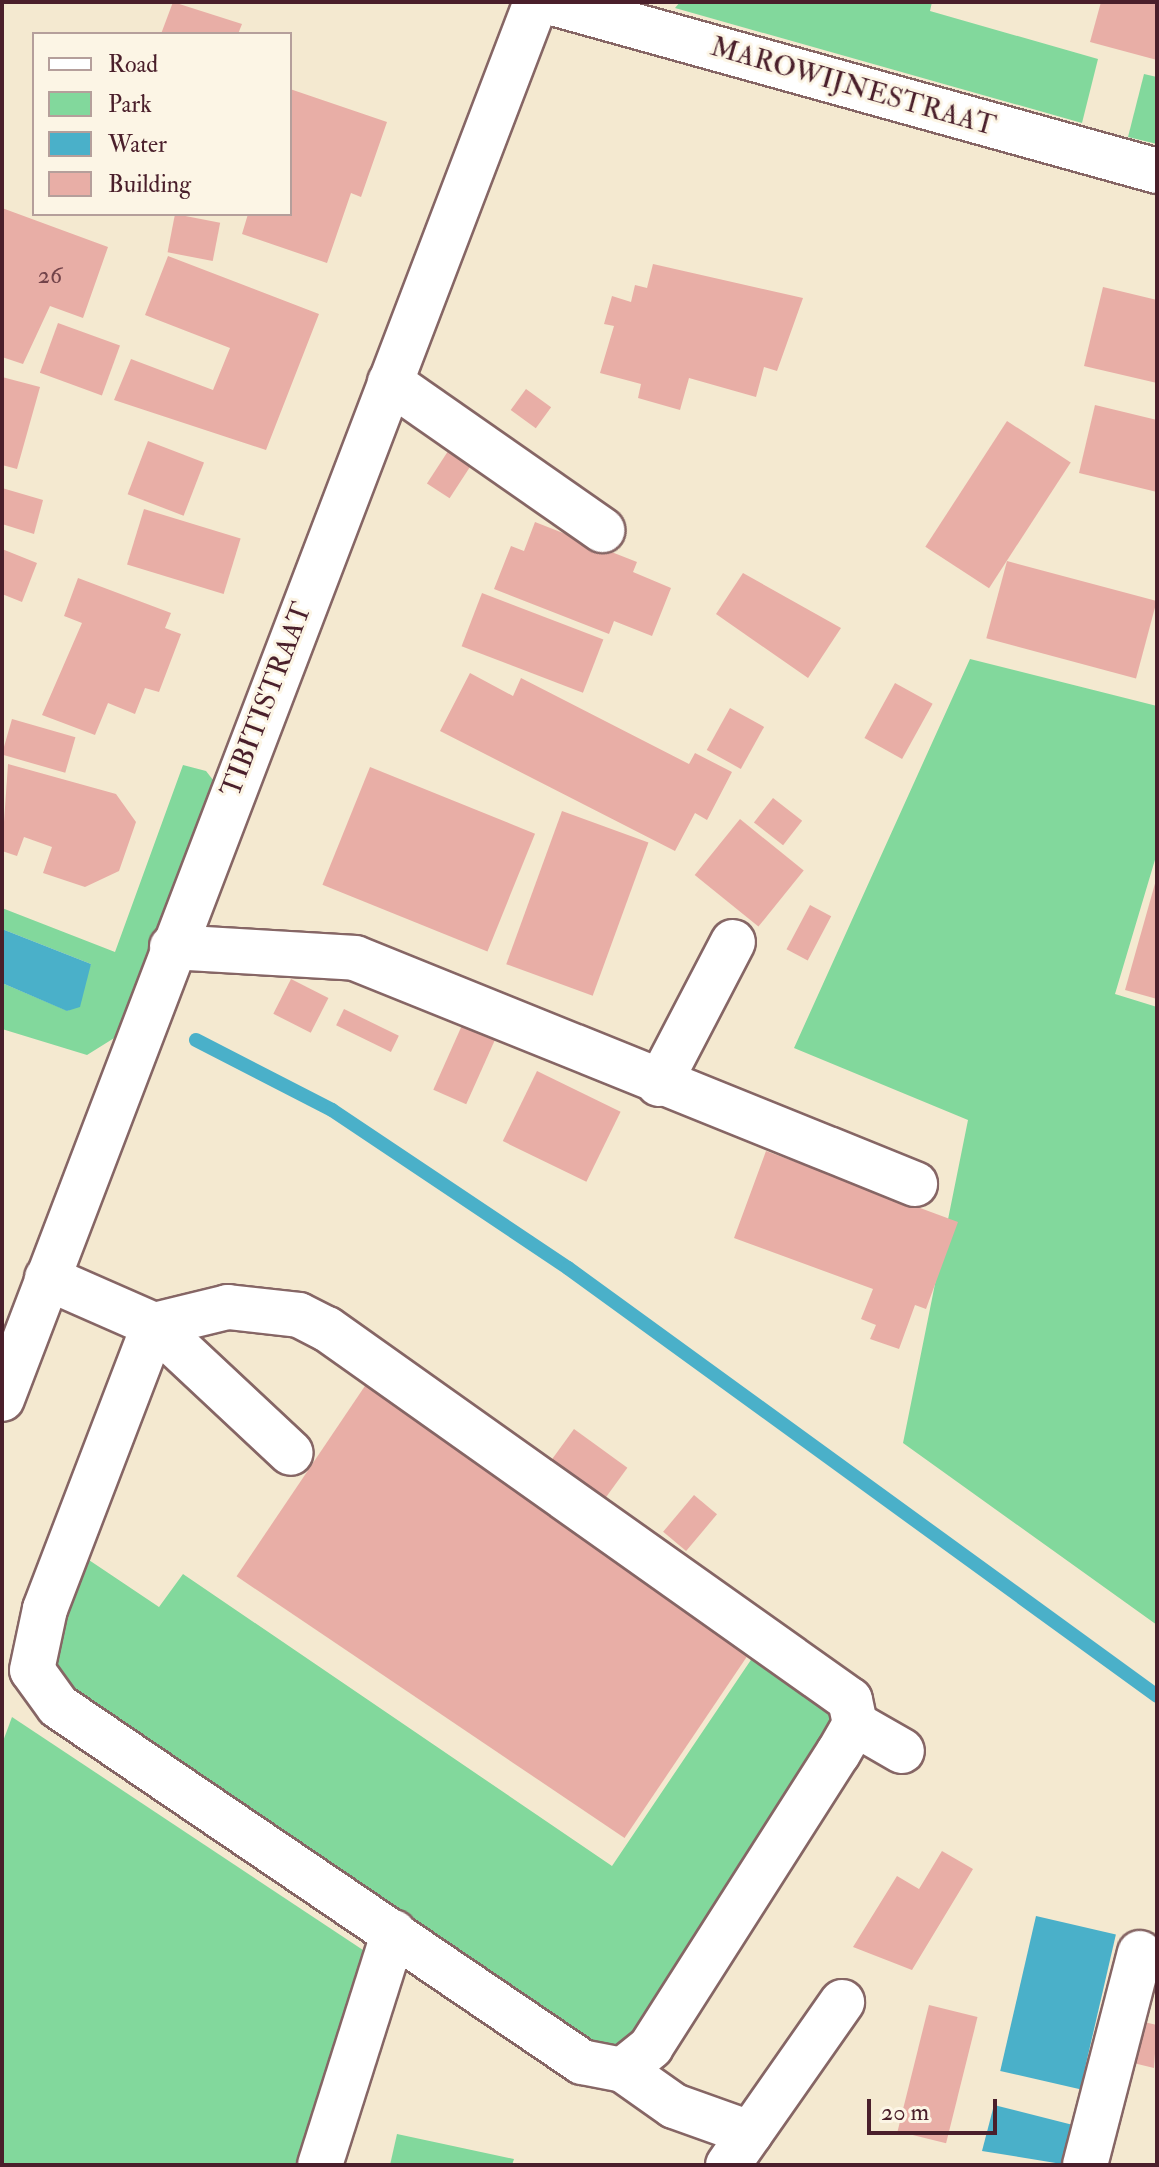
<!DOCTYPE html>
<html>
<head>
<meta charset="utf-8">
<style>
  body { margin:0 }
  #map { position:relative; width:1159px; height:2167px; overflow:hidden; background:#f4e9d0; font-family:"IM FELL Double Pica",serif }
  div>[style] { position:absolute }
  .green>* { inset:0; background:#82d89c }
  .water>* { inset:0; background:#4ab0c9; transform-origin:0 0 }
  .stream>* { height:14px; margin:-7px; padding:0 7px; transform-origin:7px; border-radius:7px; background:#4ab0c9 }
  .building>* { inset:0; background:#e8aea6; transform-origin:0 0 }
  .roads { filter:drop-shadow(2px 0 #866665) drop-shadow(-2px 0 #866665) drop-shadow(0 2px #866665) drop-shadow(0 -2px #866665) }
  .minor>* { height:44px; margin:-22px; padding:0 22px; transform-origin:22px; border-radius:22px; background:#fff }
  span { translate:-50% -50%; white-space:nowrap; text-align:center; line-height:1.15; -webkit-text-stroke:6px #fcf5e5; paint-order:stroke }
  .number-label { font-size:24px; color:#72434a }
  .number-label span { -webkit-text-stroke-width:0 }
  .street-label { font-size:28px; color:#4a1f2b }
  .frame { position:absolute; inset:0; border:4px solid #4a1f2b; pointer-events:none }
  .legend { position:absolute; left:32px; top:32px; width:260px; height:184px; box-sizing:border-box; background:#fcf5e5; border:2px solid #b59f9b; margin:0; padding:10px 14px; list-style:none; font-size:24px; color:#4a1f2b }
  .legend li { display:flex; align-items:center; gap:16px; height:40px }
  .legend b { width:40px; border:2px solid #b59f9b }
  .scale { position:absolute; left:867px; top:2099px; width:130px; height:36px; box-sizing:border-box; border:4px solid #4a1f2b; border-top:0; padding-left:10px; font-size:24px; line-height:28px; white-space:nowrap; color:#4a1f2b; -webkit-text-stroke:6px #fcf5e5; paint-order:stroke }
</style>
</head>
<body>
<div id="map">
  <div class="green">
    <i style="clip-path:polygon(680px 2px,932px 2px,930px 11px,1098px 59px,1082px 123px,675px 8px)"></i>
    <i style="clip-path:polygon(1144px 74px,1157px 77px,1157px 144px,1128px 137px)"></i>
    <i style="clip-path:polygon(970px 659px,1157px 706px,1157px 853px,1115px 994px,1157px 1007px,1157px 1625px,903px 1443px,968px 1120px,794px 1048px)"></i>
    <i style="clip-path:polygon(183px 765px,206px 771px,217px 785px,119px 1035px,87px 1055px,2px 1029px,2px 983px,68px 1011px,91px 964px,2px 929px,2px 908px,115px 952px)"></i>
    <i style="clip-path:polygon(77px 1552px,159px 1607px,183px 1574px,612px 1866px,765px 1639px,828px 1681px,840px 1724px,806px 1759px,645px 2039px,605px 2057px,74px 1706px,48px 1667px)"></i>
    <i style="clip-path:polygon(12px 1717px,369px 1954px,300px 2165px,2px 2165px,2px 1744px)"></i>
    <i style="clip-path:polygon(397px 2134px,514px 2159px,512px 2165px,390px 2165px)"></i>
  </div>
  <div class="water">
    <i style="clip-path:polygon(2px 929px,91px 964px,80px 1007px,67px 1011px,2px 983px)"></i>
    <i style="left:1036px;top:1916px;width:82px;height:159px;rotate:13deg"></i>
    <i style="clip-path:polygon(994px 2105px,1077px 2126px,1068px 2165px,982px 2151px)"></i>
  </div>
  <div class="stream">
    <i style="left:196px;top:1040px;width:153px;rotate:27.2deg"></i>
    <i style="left:332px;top:1110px;width:284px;rotate:33.8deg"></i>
    <i style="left:568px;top:1268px;width:728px;rotate:36deg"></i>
  </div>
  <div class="building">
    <i style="clip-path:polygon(173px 2px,242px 24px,238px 34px,161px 34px)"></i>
    <i style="clip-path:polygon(1101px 2px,1157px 2px,1157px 60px,1090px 42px)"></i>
    <i style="clip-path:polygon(290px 89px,387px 122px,361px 197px,351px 193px,327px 263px,242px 234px,248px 214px,290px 214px)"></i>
    <i style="clip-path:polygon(2px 208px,108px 247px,83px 318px,50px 306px,23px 364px,2px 357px)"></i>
    <i style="left:175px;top:214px;width:46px;height:39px;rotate:11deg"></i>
    <i style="clip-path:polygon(168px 256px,319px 314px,266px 450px,114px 400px,131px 359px,213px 390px,230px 348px,145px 315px)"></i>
    <i style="clip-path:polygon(653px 264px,803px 298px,777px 371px,764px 367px,756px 397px,689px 378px,680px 410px,638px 398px,641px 384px,600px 373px,614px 326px,604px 324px,612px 296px,631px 302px,635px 285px,647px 288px)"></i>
    <i style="clip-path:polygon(1103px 287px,1157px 300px,1157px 383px,1084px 366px)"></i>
    <i style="left:58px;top:323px;width:66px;height:53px;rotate:20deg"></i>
    <i style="clip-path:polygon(2px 377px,40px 387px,17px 469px,2px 465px)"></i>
    <i style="left:526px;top:389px;width:31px;height:26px;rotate:36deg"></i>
    <i style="clip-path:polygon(1095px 405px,1157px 420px,1157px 492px,1079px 473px)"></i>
    <i style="left:1007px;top:421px;width:76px;height:150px;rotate:33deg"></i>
    <i style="left:148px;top:441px;width:60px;height:57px;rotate:21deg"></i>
    <i style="left:452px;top:445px;width:27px;height:46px;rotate:33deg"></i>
    <i style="clip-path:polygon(2px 488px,43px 500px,34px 534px,2px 524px)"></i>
    <i style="left:144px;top:509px;width:101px;height:58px;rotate:17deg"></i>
    <i style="clip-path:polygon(535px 522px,637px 562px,633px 572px,671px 588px,652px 636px,614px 621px,609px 634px,494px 589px,511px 546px,524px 551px)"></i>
    <i style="clip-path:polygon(2px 549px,37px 563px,22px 602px,2px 594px)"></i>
    <i style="left:1007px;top:561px;width:155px;height:80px;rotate:15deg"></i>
    <i style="clip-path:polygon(743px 573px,841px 628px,808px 678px,716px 614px)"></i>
    <i style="clip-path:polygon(78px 578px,171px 613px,165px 628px,181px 634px,159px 692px,145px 688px,135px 714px,108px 703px,95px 735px,42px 715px,82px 623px,64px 616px)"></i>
    <i style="left:482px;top:593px;width:130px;height:57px;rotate:21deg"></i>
    <i style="clip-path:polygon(470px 673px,513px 696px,521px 678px,689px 764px,695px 753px,732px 772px,707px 820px,695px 813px,675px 851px,440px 731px)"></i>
    <i style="left:895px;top:683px;width:43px;height:63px;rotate:29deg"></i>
    <i style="left:730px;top:708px;width:39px;height:48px;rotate:29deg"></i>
    <i style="left:12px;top:719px;width:66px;height:37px;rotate:16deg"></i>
    <i style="clip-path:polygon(8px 764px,116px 794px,136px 822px,119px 871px,85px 887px,43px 873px,52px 847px,24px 837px,17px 856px,2px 851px)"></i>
    <i style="left:370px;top:767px;width:178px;height:127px;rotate:22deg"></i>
    <i style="left:773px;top:798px;width:37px;height:31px;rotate:38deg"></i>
    <i style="left:562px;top:811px;width:92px;height:163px;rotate:20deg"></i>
    <i style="left:740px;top:819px;width:82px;height:72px;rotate:39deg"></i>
    <i style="clip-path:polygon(1156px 880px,1157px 880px,1157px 999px,1125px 990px)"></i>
    <i style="left:810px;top:905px;width:24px;height:50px;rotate:28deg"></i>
    <i style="left:291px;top:979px;width:42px;height:39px;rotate:27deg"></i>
    <i style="left:344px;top:1009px;width:61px;height:18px;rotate:26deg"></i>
    <i style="left:463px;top:1023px;width:36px;height:73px;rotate:24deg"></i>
    <i style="left:537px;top:1071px;width:93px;height:78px;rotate:26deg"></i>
    <i style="clip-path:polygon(766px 1151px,958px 1222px,926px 1309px,915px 1305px,899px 1349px,870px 1339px,876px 1325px,861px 1319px,873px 1289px,734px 1238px)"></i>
    <i style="left:373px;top:1374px;width:468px;height:244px;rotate:34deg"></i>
    <i style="left:574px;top:1429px;width:66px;height:38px;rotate:36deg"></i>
    <i style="left:694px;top:1495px;width:30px;height:48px;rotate:40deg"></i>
    <i style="clip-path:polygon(942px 1851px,973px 1869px,912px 1970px,853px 1947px,897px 1876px,919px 1889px)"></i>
    <i style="left:929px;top:2005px;width:50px;height:130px;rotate:14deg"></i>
    <i style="clip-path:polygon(1131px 2019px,1157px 2025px,1154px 2068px,1121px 2060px)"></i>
  </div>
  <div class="roads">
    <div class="minor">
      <i style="left:549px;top:2px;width:631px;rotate:15.53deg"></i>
      <i style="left:390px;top:382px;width:259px;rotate:34.9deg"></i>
      <i style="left:172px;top:947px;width:183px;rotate:3.4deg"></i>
      <i style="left:355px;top:958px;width:604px;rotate:21.98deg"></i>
      <i style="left:659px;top:1084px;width:160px;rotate:-62.5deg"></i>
      <i style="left:47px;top:1278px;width:117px;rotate:23.7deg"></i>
      <i style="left:154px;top:1325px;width:187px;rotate:43.1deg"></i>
      <i style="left:228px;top:1307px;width:71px;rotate:6.4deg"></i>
      <i style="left:299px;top:1315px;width:31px;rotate:27deg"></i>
      <i style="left:327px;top:1329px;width:641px;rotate:35.35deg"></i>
      <i style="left:850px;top:1700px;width:25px;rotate:78deg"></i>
      <i style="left:855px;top:1724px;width:34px;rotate:120deg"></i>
      <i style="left:838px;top:1753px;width:348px;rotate:122.5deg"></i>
      <i style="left:651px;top:2047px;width:36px;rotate:141deg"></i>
      <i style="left:623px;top:2070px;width:42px;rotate:-169deg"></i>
      <i style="left:582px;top:2062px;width:633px;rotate:-145.81deg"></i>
      <i style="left:58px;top:1706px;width:44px;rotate:-125.8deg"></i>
      <i style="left:32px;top:1670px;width:62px;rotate:-78deg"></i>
      <i style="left:45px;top:1609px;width:304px;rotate:-69deg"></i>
      <i style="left:154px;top:1325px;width:76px;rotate:-13.7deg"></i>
      <i style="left:2px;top:1399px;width:1496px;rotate:-69.08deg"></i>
      <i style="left:855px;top:1724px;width:54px;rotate:29.9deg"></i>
      <i style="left:623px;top:2070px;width:62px;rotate:35.2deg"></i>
      <i style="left:674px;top:2106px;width:81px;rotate:19.6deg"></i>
      <i style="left:320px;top:2165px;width:244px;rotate:-72.4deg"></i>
      <i style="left:728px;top:2165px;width:199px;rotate:-55deg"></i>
      <i style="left:1085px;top:2165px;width:219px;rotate:-75.5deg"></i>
    </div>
  </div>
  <div class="number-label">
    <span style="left:50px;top:276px">26</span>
  </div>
  <div class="street-label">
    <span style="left:853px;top:87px;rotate:16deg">MAROWIJNESTRAAT</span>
    <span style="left:267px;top:700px;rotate:-69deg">TIBITISTRAAT</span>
  </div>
  <div class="frame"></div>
  <ul class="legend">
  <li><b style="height:10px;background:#fff"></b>Road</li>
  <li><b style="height:22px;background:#82d89c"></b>Park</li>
  <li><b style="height:22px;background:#4ab0c9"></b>Water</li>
  <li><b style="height:22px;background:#e8aea6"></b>Building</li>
  </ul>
  <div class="scale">20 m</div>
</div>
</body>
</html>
